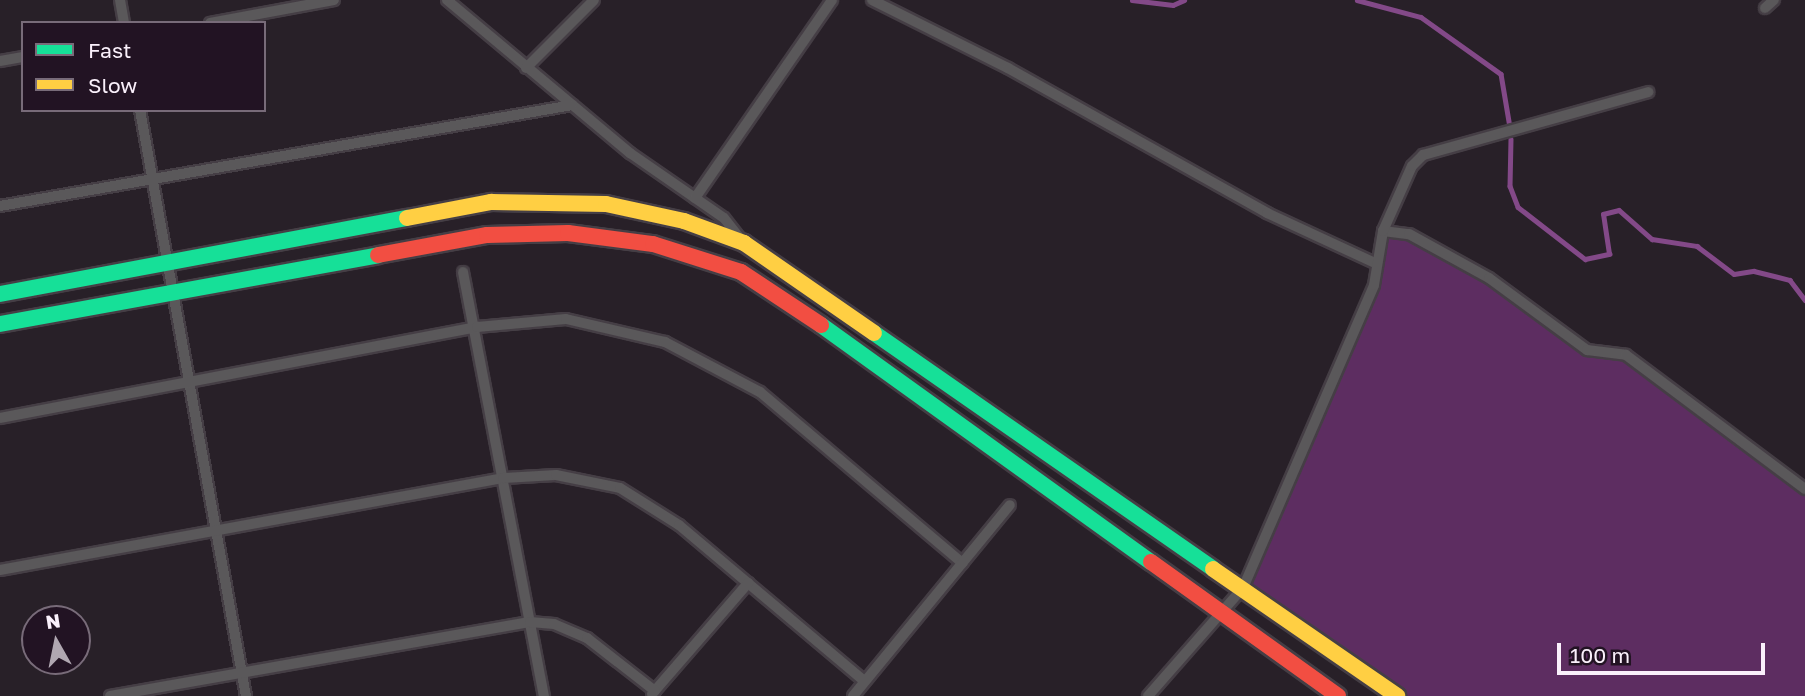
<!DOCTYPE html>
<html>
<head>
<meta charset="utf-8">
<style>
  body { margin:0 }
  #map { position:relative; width:1805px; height:696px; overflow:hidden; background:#282028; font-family:"Golos Text",sans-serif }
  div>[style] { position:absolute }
  .green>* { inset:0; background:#5d2d61 }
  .stream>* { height:4.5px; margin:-2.25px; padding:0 2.25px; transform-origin:2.25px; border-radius:2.25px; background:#834988 }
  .roads { filter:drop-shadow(2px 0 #453e45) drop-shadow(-2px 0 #453e45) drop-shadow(0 2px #453e45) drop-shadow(0 -2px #453e45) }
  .street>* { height:10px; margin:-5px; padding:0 5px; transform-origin:5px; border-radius:5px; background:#5a585a }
  .fast>* { height:16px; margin:-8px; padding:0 8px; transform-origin:8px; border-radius:8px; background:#16e098 }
  .slow>* { height:16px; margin:-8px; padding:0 8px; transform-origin:8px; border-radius:8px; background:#ffcf43 }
  .jam>* { height:16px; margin:-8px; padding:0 8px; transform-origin:8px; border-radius:8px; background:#f24e42 }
  span { translate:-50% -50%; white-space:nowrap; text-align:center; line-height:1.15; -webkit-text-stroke:7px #221323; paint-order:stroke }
  .legend { position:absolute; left:21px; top:21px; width:245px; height:91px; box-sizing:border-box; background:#221323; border:2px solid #786b79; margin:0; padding:9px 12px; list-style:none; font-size:21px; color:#faf0fb }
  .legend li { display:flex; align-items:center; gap:14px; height:35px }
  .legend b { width:35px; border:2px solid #786b79 }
  .north { position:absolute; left:21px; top:605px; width:70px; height:70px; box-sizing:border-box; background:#221323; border:2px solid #786b79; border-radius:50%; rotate:351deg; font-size:19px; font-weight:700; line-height:28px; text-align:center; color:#faf0fb }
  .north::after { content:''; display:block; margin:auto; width:24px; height:32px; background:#b0a7b1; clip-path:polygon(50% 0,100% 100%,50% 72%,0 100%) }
  .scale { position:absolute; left:1557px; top:643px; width:208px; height:32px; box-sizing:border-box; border:4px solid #faf0fb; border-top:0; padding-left:9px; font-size:21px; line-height:24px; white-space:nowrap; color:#faf0fb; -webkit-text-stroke:5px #221323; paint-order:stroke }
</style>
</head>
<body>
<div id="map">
  <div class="green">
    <i style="clip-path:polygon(1383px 231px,1409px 234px,1489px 278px,1587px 350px,1626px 355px,1805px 489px,1805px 696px,1406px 696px,1243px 588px,1374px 285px)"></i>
  </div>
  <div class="stream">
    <i style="left:1132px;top:0;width:41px;rotate:7deg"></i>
    <i style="left:1173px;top:5px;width:12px;rotate:-24deg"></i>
    <i style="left:1357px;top:0;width:66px;rotate:14.9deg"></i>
    <i style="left:1421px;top:17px;width:98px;rotate:35.5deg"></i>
    <i style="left:1501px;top:74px;width:54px;rotate:80.4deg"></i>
    <i style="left:1511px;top:139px;width:47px;rotate:91.2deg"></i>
    <i style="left:1510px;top:186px;width:22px;rotate:69deg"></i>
    <i style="left:1518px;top:207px;width:85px;rotate:37.8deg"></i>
    <i style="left:1585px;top:259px;width:25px;rotate:-12deg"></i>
    <i style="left:1609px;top:254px;width:40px;rotate:-98.5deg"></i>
    <i style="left:1603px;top:214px;width:16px;rotate:-14deg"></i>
    <i style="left:1619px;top:210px;width:44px;rotate:41.3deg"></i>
    <i style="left:1652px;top:239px;width:46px;rotate:8.8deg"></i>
    <i style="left:1697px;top:246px;width:46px;rotate:37.1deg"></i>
    <i style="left:1734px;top:274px;width:20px;rotate:-9deg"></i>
    <i style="left:1754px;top:271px;width:37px;rotate:14deg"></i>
    <i style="left:1790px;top:280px;width:25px;rotate:53deg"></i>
  </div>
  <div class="roads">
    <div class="street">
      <i style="left:120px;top:0;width:23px;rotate:80deg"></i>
      <i style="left:447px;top:0;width:239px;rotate:39.9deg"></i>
      <i style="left:630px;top:153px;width:114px;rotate:34.7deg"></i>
      <i style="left:724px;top:218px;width:29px;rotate:52deg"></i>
      <i style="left:872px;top:0;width:152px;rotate:26.6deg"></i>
      <i style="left:1008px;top:68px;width:297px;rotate:29.2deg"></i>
      <i style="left:1267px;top:213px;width:119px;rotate:24.8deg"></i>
      <i style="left:1765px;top:8px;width:12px;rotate:-42deg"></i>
      <i style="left:210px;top:23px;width:126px;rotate:-10.5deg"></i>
      <i style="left:0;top:61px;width:23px;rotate:-10deg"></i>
      <i style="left:526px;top:68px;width:96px;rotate:-45deg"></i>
      <i style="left:140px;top:110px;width:596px;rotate:79.75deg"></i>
      <i style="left:695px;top:198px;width:241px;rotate:-55.3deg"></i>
      <i style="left:0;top:206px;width:581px;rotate:-10.01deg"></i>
      <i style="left:1383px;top:231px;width:26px;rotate:7deg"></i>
      <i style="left:1409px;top:234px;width:91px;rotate:28.8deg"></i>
      <i style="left:1489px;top:278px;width:122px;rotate:36.3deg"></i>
      <i style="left:1587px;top:350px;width:39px;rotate:7deg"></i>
      <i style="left:1626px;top:355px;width:224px;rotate:36.8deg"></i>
      <i style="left:463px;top:272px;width:432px;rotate:79.2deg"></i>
      <i style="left:0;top:418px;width:486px;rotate:-10.8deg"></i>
      <i style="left:477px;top:327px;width:89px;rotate:-5.1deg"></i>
      <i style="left:566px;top:319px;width:102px;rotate:13.1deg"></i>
      <i style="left:665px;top:342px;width:107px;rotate:27.8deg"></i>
      <i style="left:760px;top:392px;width:265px;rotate:40.2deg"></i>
      <i style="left:0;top:570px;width:511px;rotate:-10.36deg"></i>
      <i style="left:503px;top:478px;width:53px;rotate:-3.2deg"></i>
      <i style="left:556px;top:475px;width:65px;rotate:11.5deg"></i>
      <i style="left:620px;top:488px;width:70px;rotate:32.1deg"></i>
      <i style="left:679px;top:525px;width:242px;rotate:40.1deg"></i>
      <i style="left:652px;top:694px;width:147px;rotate:-49.1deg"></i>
      <i style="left:110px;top:696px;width:426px;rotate:-10deg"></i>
      <i style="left:530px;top:622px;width:24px;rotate:5deg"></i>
      <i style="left:554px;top:624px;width:36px;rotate:23deg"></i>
      <i style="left:587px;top:638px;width:86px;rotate:37.9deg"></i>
      <i style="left:853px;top:696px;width:247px;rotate:-50.6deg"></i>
      <i style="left:1148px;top:696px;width:144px;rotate:-48.7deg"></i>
      <i style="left:1243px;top:588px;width:330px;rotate:-66.6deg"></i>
      <i style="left:1374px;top:285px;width:55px;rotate:-80.5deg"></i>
      <i style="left:1383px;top:231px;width:71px;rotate:-66deg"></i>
      <i style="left:1412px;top:166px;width:16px;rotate:-45deg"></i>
      <i style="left:1423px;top:155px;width:234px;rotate:-15.6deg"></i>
    </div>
    <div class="fast">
      <i style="left:0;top:294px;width:414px;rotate:-10.6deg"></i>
      <i style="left:0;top:324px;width:384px;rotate:-10.3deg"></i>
      <i style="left:821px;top:325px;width:406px;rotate:35.7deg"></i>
      <i style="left:874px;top:333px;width:413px;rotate:34.8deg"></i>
    </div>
    <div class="slow">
      <i style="left:407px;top:218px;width:86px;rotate:-10.8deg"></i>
      <i style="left:491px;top:202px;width:115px;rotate:1deg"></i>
      <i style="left:606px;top:204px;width:80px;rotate:12.3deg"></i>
      <i style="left:684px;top:221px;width:64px;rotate:20.1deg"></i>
      <i style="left:744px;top:243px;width:158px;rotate:34.7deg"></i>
      <i style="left:1213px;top:569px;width:224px;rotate:34.6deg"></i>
    </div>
    <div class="jam">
      <i style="left:378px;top:255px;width:111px;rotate:-10.4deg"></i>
      <i style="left:487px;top:235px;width:81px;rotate:-1.4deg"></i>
      <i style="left:568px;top:233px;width:86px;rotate:7.4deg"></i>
      <i style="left:653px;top:244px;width:92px;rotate:17.7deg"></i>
      <i style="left:741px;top:272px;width:96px;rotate:33.5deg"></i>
      <i style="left:1151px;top:562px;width:230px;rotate:35.6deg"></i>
    </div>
  </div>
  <ul class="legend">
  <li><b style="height:9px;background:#16e098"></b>Fast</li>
  <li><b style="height:9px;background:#ffcf43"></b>Slow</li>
  </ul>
  <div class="north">N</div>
  <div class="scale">100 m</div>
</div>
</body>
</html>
